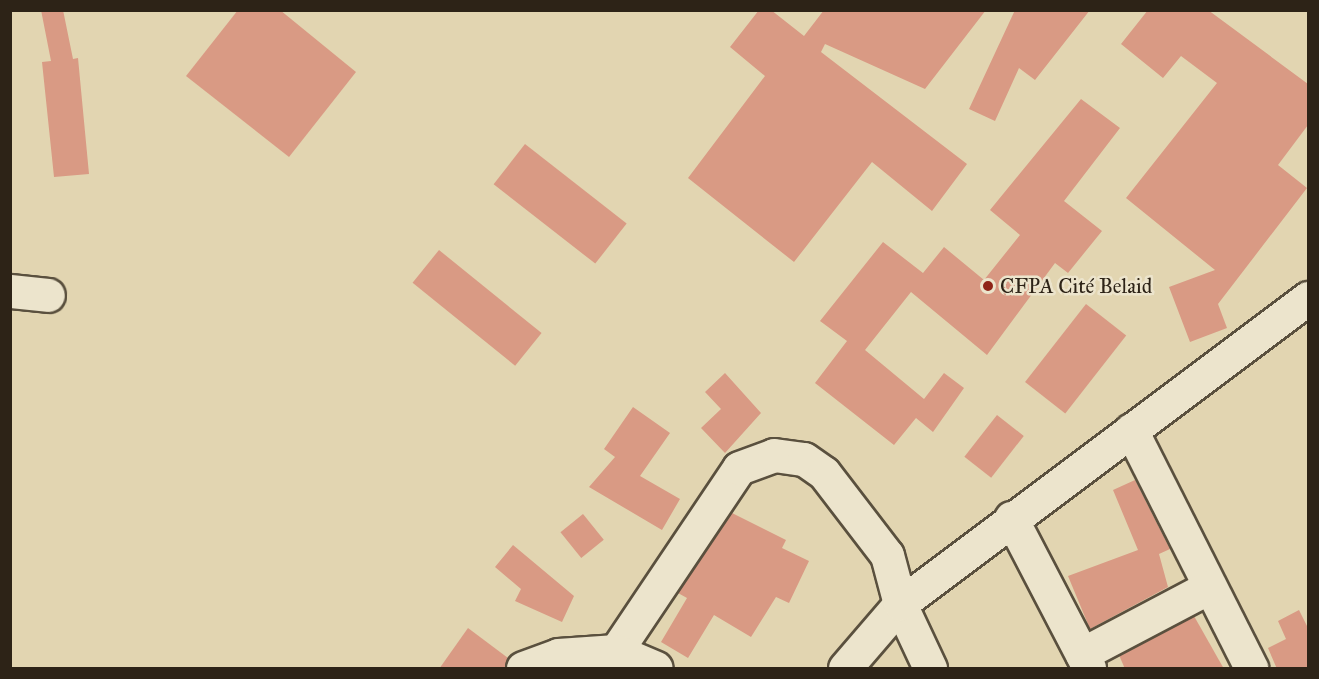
<!DOCTYPE html>
<html>
<head>
<meta charset="utf-8">
<style>
  body { margin:0 }
  #map { position:relative; width:1319px; height:679px; overflow:hidden; background:#e2d5b1; font-family:"IM FELL Great Primer",serif }
  div>[style] { position:absolute }
  .building>* { inset:0; background:#d99a84; transform-origin:0 0 }
  .roads { filter:drop-shadow(2px 0 #5a503e) drop-shadow(-2px 0 #5a503e) drop-shadow(0 2px #5a503e) drop-shadow(0 -2px #5a503e) }
  .minor>* { height:33px; margin:-16.5px; padding:0 16.5px; transform-origin:16.5px; border-radius:16.5px; background:#ece4cc }
  .dots>* { width:16px; height:16px; translate:-50% -50%; box-sizing:border-box; border:3px solid #ece4cc; border-radius:50% }
  span { translate:-50% -50%; white-space:nowrap; text-align:center; line-height:1.15; -webkit-text-stroke:5px #ece4cc; paint-order:stroke }
  .poi-label { font-size:21px; color:#2d2317 }
  .left { translate:0 -50%; text-align:left }
  .frame { position:absolute; inset:0; border:12px solid #2d2317; pointer-events:none }
</style>
</head>
<body>
<div id="map">
  <div class="building">
    <i style="clip-path:polygon(41px 10px,63px 10px,73px 59px,78px 58px,89px 174px,54px 177px,42px 62px,51px 61px)"></i>
    <i style="clip-path:polygon(238px 10px,280px 10px,356px 72px,289px 157px,186px 76px)"></i>
    <i style="clip-path:polygon(759px 10px,771px 10px,804px 36px,824px 10px,986px 10px,925px 89px,825px 44px,821px 52px,967px 164px,932px 211px,872px 162px,794px 262px,688px 178px,765px 76px,730px 47px)"></i>
    <i style="clip-path:polygon(1015px 10px,1090px 10px,1035px 80px,1019px 68px,995px 121px,969px 109px)"></i>
    <i style="clip-path:polygon(1148px 10px,1208px 10px,1308px 84px,1308px 125px,1278px 165px,1307px 188px,1218px 304px,1227px 328px,1190px 342px,1169px 287px,1215px 270px,1126px 198px,1217px 83px,1181px 56px,1163px 78px,1121px 44px)"></i>
    <i style="clip-path:polygon(1081px 99px,1120px 128px,1064px 201px,1102px 231px,1068px 273px,1055px 263px,987px 355px,911px 292px,865px 350px,924px 399px,944px 373px,964px 388px,933px 432px,916px 418px,894px 445px,815px 383px,847px 341px,820px 321px,883px 242px,923px 273px,944px 247px,984px 280px,1020px 235px,990px 210px)"></i>
    <i style="left:525px;top:144px;width:129px;height:51px;rotate:38deg"></i>
    <i style="left:439px;top:250px;width:132px;height:42px;rotate:39deg"></i>
    <i style="left:1086px;top:304px;width:51px;height:99px;rotate:38deg"></i>
    <i style="clip-path:polygon(725px 373px,761px 413px,725px 453px,701px 428px,721px 409px,705px 392px)"></i>
    <i style="clip-path:polygon(633px 407px,670px 433px,640px 476px,680px 499px,662px 530px,589px 487px,615px 457px,604px 449px)"></i>
    <i style="left:997px;top:415px;width:34px;height:53px;rotate:38deg"></i>
    <i style="clip-path:polygon(1135px 480px,1170px 549px,1159px 554px,1168px 587px,1090px 629px,1068px 576px,1138px 550px,1113px 490px)"></i>
    <i style="clip-path:polygon(732px 513px,786px 540px,782px 548px,809px 561px,789px 603px,776px 597px,751px 637px,714px 615px,688px 658px,661px 642px,687px 598px,678px 593px)"></i>
    <i style="left:583px;top:514px;width:33px;height:29px;rotate:51deg"></i>
    <i style="clip-path:polygon(513px 545px,574px 596px,562px 622px,515px 601px,521px 589px,495px 567px)"></i>
    <i style="clip-path:polygon(1299px 610px,1308px 628px,1308px 669px,1277px 669px,1268px 648px,1286px 639px,1278px 621px)"></i>
    <i style="clip-path:polygon(1194px 616px,1224px 669px,1125px 669px,1119px 655px)"></i>
    <i style="clip-path:polygon(468px 628px,508px 658px,505px 669px,439px 669px)"></i>
  </div>
  <div class="roads">
    <div class="minor">
      <i style="left:10px;top:291px;width:38px;rotate:6deg"></i>
      <i style="left:1131px;top:430px;width:267px;rotate:63.2deg"></i>
      <i style="left:1011px;top:518px;width:169px;rotate:62.5deg"></i>
      <i style="left:616px;top:651px;width:220px;rotate:-56.1deg"></i>
      <i style="left:739px;top:468px;width:37px;rotate:-20deg"></i>
      <i style="left:774px;top:455px;width:30px;rotate:8deg"></i>
      <i style="left:804px;top:459px;width:24px;rotate:35deg"></i>
      <i style="left:824px;top:473px;width:103px;rotate:52.5deg"></i>
      <i style="left:887px;top:555px;width:51px;rotate:75.1deg"></i>
      <i style="left:900px;top:604px;width:71px;rotate:64.9deg"></i>
      <i style="left:1082px;top:654px;width:144px;rotate:-27.8deg"></i>
      <i style="left:523px;top:668px;width:37px;rotate:-20deg"></i>
      <i style="left:558px;top:655px;width:58px;rotate:-3.9deg"></i>
      <i style="left:616px;top:651px;width:43px;rotate:23deg"></i>
      <i style="left:845px;top:668px;width:84px;rotate:-49.3deg"></i>
      <i style="left:900px;top:604px;width:510px;rotate:-36.87deg"></i>
    </div>
  </div>
  <div class="dots">
    <i style="left:988px;top:286px;background:#8f2418"></i>
  </div>
  <div class="poi-label">
    <span class="left" style="left:1000px;top:286px">CFPA Cité Belaid</span>
  </div>
  <div class="frame"></div>
</div>
</body>
</html>
